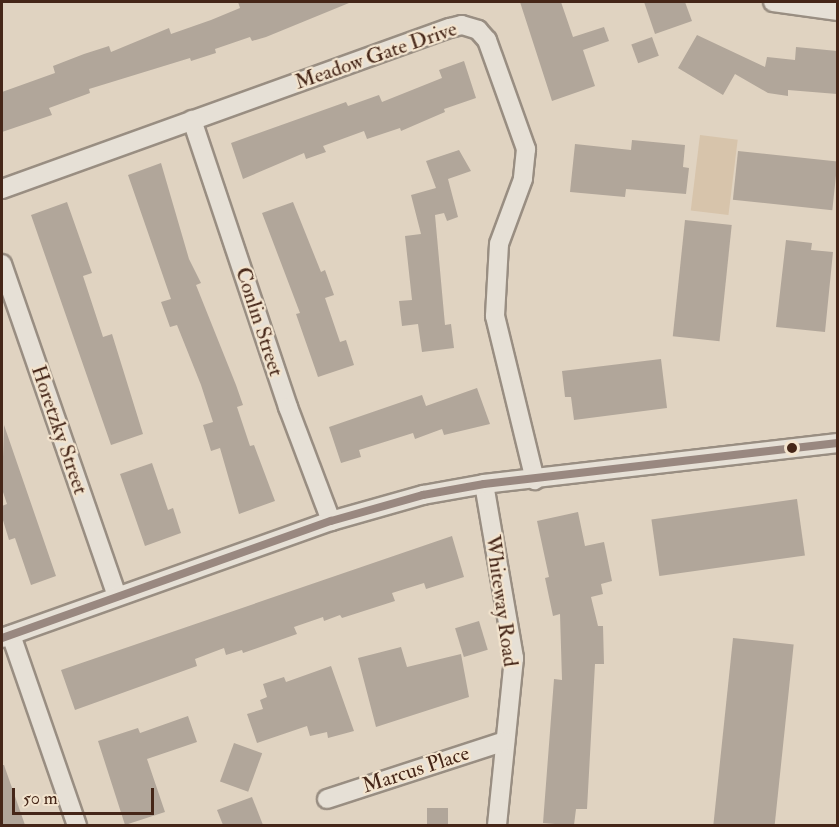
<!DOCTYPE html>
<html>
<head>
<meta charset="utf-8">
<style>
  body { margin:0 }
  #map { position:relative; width:839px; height:827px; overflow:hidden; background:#e0d3c1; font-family:"IM FELL Double Pica",serif }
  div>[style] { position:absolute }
  .green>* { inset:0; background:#d7c4ab; transform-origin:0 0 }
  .building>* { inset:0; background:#b1a69a; transform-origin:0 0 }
  .roads { filter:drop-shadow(2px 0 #998e82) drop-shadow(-2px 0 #998e82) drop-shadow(0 2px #998e82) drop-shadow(0 -2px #998e82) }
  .street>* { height:18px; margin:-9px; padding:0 9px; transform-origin:9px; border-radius:9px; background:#e6e0d6 }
  .bus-1>* { height:8px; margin:-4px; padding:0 4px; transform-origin:4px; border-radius:4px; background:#998880 }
  .dots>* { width:16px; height:16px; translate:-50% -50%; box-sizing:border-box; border:3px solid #f3e4ce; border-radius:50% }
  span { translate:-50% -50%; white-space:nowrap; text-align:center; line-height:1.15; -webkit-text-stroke:4.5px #f3e4ce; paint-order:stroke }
  .street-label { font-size:21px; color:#452618 }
  .frame { position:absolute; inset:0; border:3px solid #452618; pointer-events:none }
  .scale { position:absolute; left:12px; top:788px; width:142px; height:27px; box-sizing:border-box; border:3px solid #452618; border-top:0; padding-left:8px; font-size:18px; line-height:21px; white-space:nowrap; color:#452618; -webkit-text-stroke:4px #f3e4ce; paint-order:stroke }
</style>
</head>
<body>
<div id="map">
  <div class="green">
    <i style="left:700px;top:135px;width:38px;height:76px;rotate:7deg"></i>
  </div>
  <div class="building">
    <i style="clip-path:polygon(238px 2px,349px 3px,266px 37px,252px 41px,250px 37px,215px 49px,216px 53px,191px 61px,190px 58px,89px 89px,90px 93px,49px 108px,52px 115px,2px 132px,2px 92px,55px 73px,53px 66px,84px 54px,109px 46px,111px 52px,169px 28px,171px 34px,211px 20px,240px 8px)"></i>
    <i style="clip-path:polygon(520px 2px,561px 2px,573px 37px,604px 27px,609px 41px,583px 50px,595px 86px,552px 101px)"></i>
    <i style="clip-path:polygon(644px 2px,685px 2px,692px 21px,655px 34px)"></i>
    <i style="clip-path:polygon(697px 35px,765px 67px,767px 57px,795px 60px,796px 47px,837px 51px,837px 94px,788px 90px,788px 96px,768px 93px,735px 74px,723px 95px,678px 68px)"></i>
    <i style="left:652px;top:37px;width:20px;height:22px;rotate:70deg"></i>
    <i style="clip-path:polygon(464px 61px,476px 98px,444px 109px,445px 112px,401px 131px,400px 128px,367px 139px,364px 131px,323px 146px,326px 152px,306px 159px,304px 153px,243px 179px,231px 143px,346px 102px,348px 106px,379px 95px,382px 102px,442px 78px,439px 70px)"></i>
    <i style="clip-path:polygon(632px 140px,685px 145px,683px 167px,689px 168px,686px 194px,626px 189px,625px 197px,570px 192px,575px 144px,631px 150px)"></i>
    <i style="clip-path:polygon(459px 150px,471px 171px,448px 179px,458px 217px,447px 221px,444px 213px,435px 215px,445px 325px,451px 324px,454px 348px,422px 352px,418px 324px,402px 326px,399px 301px,412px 300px,405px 236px,421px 234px,411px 195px,436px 188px,426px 161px)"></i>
    <i style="left:738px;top:151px;width:100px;height:49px;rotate:6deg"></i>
    <i style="clip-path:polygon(161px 163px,189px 259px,201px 283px,196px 285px,236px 385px,243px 405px,237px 407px,250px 446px,254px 445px,275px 501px,239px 514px,220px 448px,211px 451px,203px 425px,213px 422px,201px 385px,177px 325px,170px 327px,161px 302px,171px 299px,128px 175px)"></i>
    <i style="clip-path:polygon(67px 202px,92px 273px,83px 276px,103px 337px,112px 334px,143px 434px,111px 445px,31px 215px)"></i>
    <i style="clip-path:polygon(293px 202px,321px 272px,325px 270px,334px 295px,325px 298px,340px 342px,346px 340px,354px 365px,318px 377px,296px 314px,300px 313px,262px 213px)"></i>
    <i style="left:685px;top:220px;width:47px;height:117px;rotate:6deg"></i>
    <i style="clip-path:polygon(786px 240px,812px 243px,811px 250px,833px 252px,825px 332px,776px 327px)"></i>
    <i style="clip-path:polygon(661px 359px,667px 408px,574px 420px,571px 397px,565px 397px,562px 371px)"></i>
    <i style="clip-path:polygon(477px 388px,490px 424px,444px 435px,442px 429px,415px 439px,413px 433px,359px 450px,361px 457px,341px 463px,329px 427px,422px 395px,426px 406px)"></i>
    <i style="clip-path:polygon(4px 425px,56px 576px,31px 585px,15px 538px,9px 540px,2px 517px,2px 506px,7px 504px,2px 489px)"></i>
    <i style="clip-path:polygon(152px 463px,168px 510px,173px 508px,181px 533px,145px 546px,120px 474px)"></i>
    <i style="left:797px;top:499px;width:57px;height:147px;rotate:82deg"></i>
    <i style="clip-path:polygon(578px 512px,585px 546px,604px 542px,612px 581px,601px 584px,603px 594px,591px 597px,598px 626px,603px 626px,604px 664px,595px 664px,587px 809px,576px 809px,574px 825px,567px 825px,543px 823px,554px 679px,562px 680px,560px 614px,553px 616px,545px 578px,549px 577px,537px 521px)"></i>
    <i style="clip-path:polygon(452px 536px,464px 577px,426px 589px,424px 583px,392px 593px,395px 601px,342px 618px,340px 615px,324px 621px,323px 617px,294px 627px,297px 634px,243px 653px,242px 650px,226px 655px,224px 648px,195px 659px,197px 666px,75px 710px,61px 670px)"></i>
    <i style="left:479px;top:621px;width:30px;height:25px;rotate:73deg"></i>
    <i style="left:733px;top:638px;width:61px;height:188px;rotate:6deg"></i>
    <i style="clip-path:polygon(401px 647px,407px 667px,461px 654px,469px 697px,376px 727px,358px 658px)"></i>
    <i style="clip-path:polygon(331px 666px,354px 731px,328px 738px,327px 732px,310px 736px,307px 726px,257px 743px,247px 714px,263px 709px,260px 700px,267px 697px,263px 684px,284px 677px,286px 682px)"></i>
    <i style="clip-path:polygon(188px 716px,197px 742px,147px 759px,165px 812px,125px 825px,98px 741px,138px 728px,140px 733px)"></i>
    <i style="left:234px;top:743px;width:30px;height:41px;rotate:20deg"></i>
    <i style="clip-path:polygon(2px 765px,4px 765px,25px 825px,2px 825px)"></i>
    <i style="clip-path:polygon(252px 797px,263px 825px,223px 825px,217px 810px)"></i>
    <i style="left:427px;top:808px;width:21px;height:17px"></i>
  </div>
  <div class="roads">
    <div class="street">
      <i style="left:773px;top:2px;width:66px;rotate:7.9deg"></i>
      <i style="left:192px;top:120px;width:303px;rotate:71.5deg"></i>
      <i style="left:288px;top:407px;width:122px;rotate:69.3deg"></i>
      <i style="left:2px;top:189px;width:476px;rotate:-19.8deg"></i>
      <i style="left:450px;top:28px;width:12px;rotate:-14deg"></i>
      <i style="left:462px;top:25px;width:17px;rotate:17deg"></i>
      <i style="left:478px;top:30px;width:13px;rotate:48deg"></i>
      <i style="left:487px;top:40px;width:116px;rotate:70.3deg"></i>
      <i style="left:526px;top:149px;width:30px;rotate:96deg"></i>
      <i style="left:523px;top:179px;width:69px;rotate:110.3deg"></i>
      <i style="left:499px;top:244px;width:72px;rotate:93.2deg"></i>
      <i style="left:495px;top:316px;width:169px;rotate:76.3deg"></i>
      <i style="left:2px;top:264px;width:351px;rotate:70.9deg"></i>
      <i style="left:484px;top:484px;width:177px;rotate:80.2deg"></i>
      <i style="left:514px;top:658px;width:169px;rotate:95.8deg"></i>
      <i style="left:11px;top:635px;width:202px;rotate:70.9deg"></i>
      <i style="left:2px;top:638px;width:349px;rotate:-19.6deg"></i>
      <i style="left:331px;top:521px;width:96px;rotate:-15.8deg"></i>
      <i style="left:423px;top:495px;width:62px;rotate:-10.2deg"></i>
      <i style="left:484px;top:484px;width:356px;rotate:-6.6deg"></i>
      <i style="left:327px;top:799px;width:187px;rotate:-18deg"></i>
    </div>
  </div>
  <div class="bus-1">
    <i style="left:2px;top:638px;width:349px;rotate:-19.6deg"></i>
    <i style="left:331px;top:521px;width:96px;rotate:-15.8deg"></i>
    <i style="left:423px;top:495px;width:62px;rotate:-10.2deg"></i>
    <i style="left:484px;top:484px;width:356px;rotate:-6.6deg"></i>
  </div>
  <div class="dots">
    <i style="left:792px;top:448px;background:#452618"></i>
  </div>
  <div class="street-label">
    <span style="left:376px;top:56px;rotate:-19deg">Meadow Gate Drive</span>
    <span style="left:259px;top:322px;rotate:72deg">Conlin Street</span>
    <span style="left:59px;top:430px;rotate:71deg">Horetzky Street</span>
    <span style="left:501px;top:601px;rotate:82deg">Whiteway Road</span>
    <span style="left:416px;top:770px;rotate:-18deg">Marcus Place</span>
  </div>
  <div class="frame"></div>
  <div class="scale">50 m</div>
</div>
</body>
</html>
